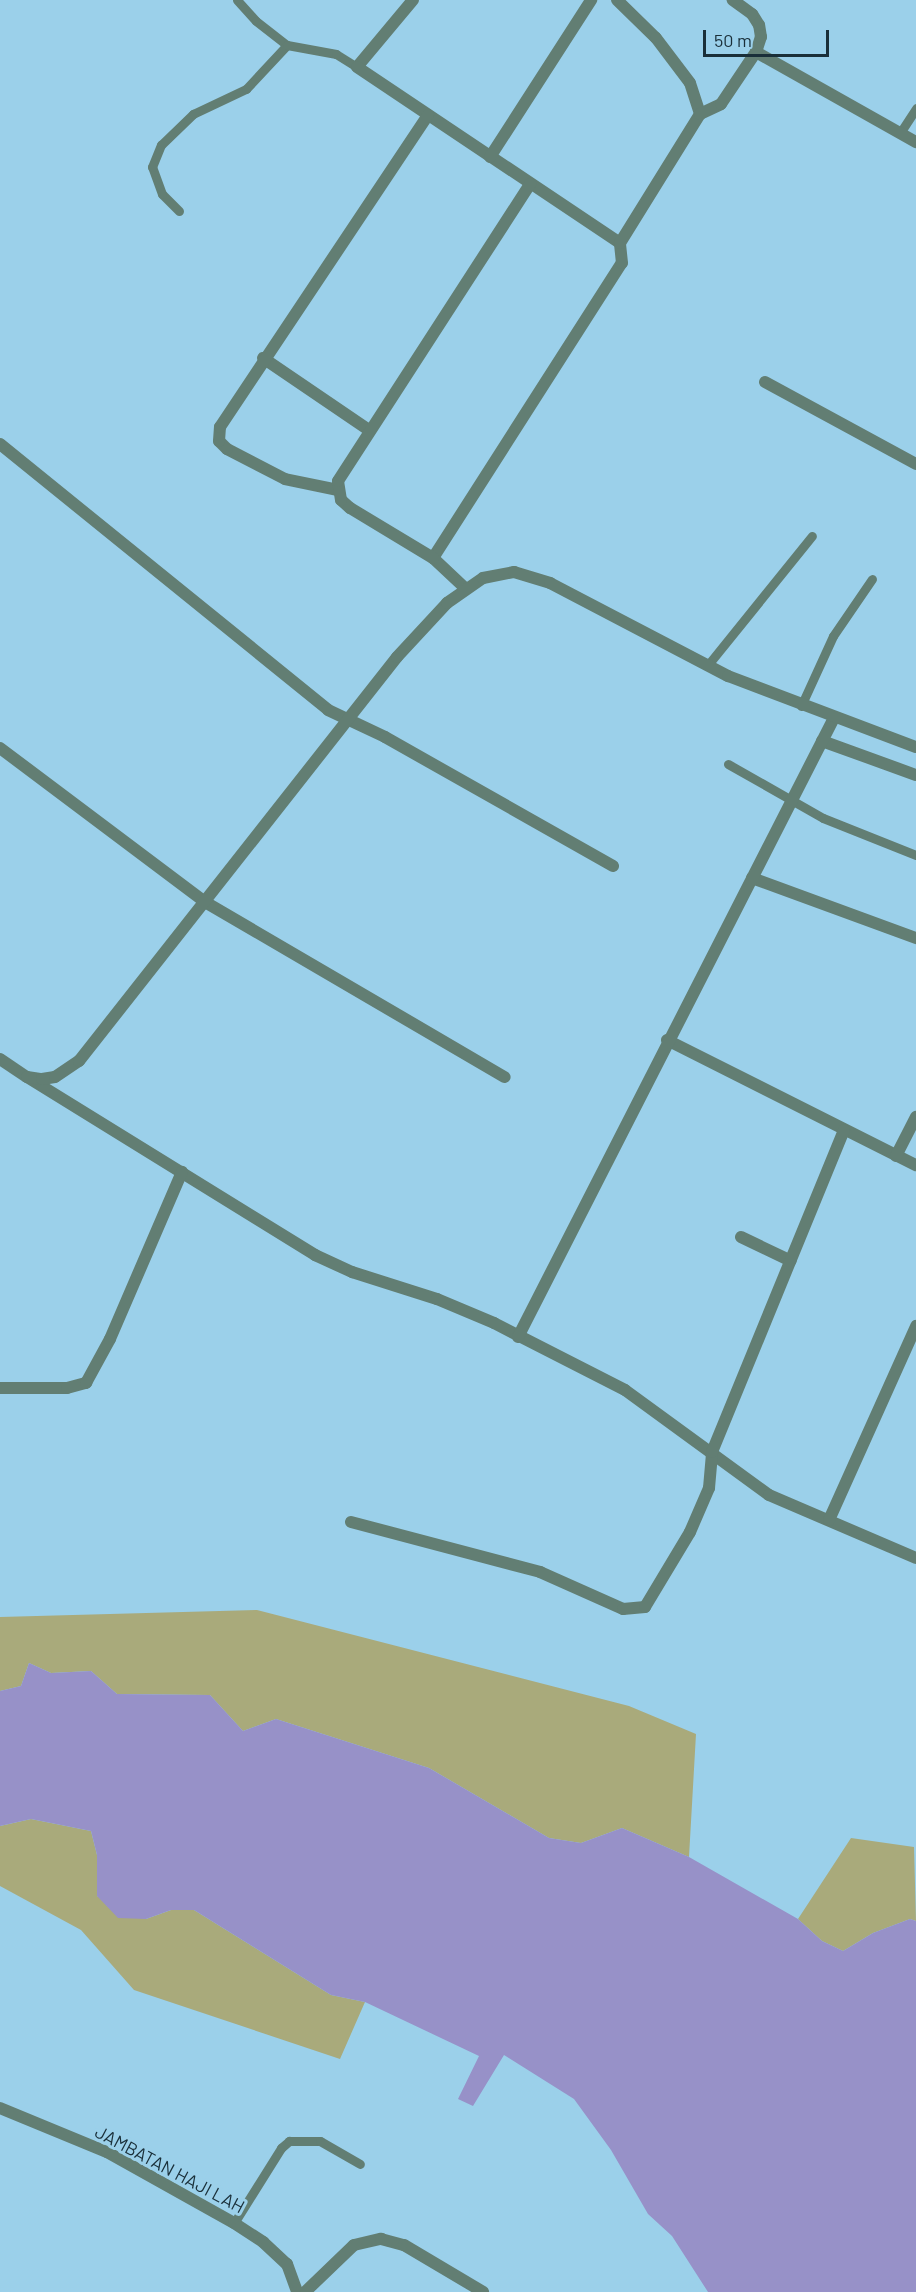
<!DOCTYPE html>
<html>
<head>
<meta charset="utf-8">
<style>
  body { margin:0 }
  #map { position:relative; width:916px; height:2292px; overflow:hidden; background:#9bd0ea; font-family:Barlow,sans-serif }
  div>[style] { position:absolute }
  .green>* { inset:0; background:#a9aa7b }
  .water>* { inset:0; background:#9791c8 }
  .service>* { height:9px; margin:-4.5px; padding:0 4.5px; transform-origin:4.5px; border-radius:4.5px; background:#627e73 }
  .minor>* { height:12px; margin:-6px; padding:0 6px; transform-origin:6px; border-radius:6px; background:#627e73 }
  .tertiary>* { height:12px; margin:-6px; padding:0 6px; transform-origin:6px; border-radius:6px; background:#627e73 }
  span { translate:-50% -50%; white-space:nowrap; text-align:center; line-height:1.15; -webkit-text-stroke:6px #9bd0ea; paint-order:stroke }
  .street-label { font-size:18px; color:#1a2f39 }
  .scale { position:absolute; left:703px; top:30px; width:126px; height:27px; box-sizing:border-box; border:3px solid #1a2f39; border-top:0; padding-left:8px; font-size:18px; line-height:21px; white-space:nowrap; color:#1a2f39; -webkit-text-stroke:4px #9bd0ea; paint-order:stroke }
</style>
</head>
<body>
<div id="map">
  <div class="green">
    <i style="clip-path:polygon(257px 1610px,629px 1706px,696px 1734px,689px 1857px,622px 1828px,581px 1843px,549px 1838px,429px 1768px,276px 1719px,243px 1731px,210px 1695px,117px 1694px,91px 1671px,51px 1673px,29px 1663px,21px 1686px,0 1691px,0 1617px)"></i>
    <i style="clip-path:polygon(31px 1819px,91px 1831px,97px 1855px,97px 1896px,146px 1919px,171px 1910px,194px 1910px,331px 1995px,365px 2002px,340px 2059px,134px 1990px,81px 1930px,0 1886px,0 1826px)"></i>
    <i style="clip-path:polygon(851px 1838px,914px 1847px,916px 1921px,910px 1919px,873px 1933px,843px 1951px,822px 1941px,798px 1919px)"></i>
  </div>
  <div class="water">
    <i style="clip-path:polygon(29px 1663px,51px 1673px,91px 1671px,117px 1694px,210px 1695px,243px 1731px,276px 1719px,429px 1768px,549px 1838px,581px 1843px,622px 1828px,689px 1857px,798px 1919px,822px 1941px,843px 1951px,873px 1933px,910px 1919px,916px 1921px,916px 2292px,708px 2292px,672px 2236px,648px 2214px,611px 2150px,574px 2099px,504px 2055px,473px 2106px,458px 2099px,479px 2056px,365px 2002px,331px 1995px,194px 1910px,171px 1910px,146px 1919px,118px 1918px,97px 1896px,97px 1855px,91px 1831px,31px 1819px,0 1826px,0 1691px,21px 1686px)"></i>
  </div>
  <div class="service">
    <i style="left:237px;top:0;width:28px;rotate:48deg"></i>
    <i style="left:256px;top:21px;width:39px;rotate:38deg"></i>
    <i style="left:900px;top:133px;width:30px;rotate:-57deg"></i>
    <i style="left:179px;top:211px;width:24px;rotate:-135deg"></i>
    <i style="left:162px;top:194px;width:29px;rotate:-110deg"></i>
    <i style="left:152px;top:167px;width:24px;rotate:-68deg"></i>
    <i style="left:161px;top:145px;width:45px;rotate:-44.1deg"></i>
    <i style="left:193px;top:114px;width:59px;rotate:-25.3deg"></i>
    <i style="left:246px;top:89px;width:60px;rotate:-47deg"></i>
    <i style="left:287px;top:45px;width:50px;rotate:10.4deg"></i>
    <i style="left:336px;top:54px;width:25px;rotate:32deg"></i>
    <i style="left:707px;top:666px;width:167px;rotate:-51.1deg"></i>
    <i style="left:801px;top:706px;width:77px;rotate:-65.4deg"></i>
    <i style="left:833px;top:636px;width:69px;rotate:-55.6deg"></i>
    <i style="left:728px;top:764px;width:109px;rotate:29.6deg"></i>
    <i style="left:823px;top:818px;width:100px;rotate:21.7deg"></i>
    <i style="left:234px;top:2223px;width:89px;rotate:-57.9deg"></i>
    <i style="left:281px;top:2148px;width:11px;rotate:-41deg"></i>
    <i style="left:289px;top:2141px;width:31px"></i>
    <i style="left:320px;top:2141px;width:46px;rotate:29.9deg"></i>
  </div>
  <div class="minor">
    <i style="left:413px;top:0;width:87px;rotate:129.9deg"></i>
    <i style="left:357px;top:67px;width:316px;rotate:33.8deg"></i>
    <i style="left:617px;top:0;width:54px;rotate:44.3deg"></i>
    <i style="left:656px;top:38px;width:56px;rotate:52.9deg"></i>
    <i style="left:690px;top:83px;width:33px;rotate:72deg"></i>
    <i style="left:756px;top:52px;width:184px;rotate:29.4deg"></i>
    <i style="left:490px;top:157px;width:187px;rotate:-57.2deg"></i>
    <i style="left:263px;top:358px;width:128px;rotate:34.2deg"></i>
    <i style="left:765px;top:382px;width:172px;rotate:28.5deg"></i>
    <i style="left:0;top:444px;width:422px;rotate:39deg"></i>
    <i style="left:328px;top:710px;width:63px;rotate:25.3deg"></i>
    <i style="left:385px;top:737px;width:262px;rotate:29.5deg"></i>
    <i style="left:338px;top:490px;width:54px;rotate:-168.3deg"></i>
    <i style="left:285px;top:479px;width:65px;rotate:-152.7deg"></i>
    <i style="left:227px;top:449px;width:11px;rotate:-135deg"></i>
    <i style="left:219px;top:441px;width:14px;rotate:-86deg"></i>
    <i style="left:220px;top:427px;width:375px;rotate:-56.3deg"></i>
    <i style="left:433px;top:558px;width:350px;rotate:-57.4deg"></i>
    <i style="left:622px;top:263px;width:20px;rotate:-96deg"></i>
    <i style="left:620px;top:243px;width:152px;rotate:-58.2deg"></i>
    <i style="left:700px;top:114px;width:23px;rotate:-25deg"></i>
    <i style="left:721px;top:104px;width:63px;rotate:-56.1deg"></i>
    <i style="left:756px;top:52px;width:16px;rotate:-72deg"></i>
    <i style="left:761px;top:37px;width:12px;rotate:-99deg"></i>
    <i style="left:759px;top:25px;width:13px;rotate:-122deg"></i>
    <i style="left:752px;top:14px;width:24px;rotate:-144deg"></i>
    <i style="left:465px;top:588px;width:44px;rotate:-136.8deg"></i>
    <i style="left:433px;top:558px;width:97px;rotate:-148.9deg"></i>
    <i style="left:350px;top:508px;width:12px;rotate:-138deg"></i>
    <i style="left:341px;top:500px;width:19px;rotate:-99deg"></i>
    <i style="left:338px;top:481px;width:354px;rotate:-57.1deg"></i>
    <i style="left:822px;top:741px;width:100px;rotate:19.9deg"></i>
    <i style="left:0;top:748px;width:256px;rotate:36.9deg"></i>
    <i style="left:205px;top:902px;width:347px;rotate:30.3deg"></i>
    <i style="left:752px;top:878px;width:175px;rotate:20.1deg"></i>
    <i style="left:667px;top:1040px;width:279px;rotate:26.7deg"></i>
    <i style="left:27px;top:1077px;width:339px;rotate:31.7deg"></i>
    <i style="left:315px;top:1255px;width:41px;rotate:24.7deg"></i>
    <i style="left:352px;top:1272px;width:89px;rotate:17.6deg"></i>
    <i style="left:437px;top:1299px;width:62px;rotate:22.8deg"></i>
    <i style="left:494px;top:1323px;width:147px;rotate:27.1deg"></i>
    <i style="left:625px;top:1390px;width:178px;rotate:36.1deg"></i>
    <i style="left:769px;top:1495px;width:160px;rotate:23.2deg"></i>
    <i style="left:896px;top:1156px;width:44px;rotate:-62.9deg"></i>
    <i style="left:741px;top:1237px;width:55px;rotate:25.6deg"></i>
    <i style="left:518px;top:1337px;width:695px;rotate:-62.96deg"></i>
    <i style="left:0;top:1388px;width:67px"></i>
    <i style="left:67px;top:1388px;width:20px;rotate:-15deg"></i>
    <i style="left:86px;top:1383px;width:50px;rotate:-61.4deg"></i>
    <i style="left:110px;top:1339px;width:182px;rotate:-66.7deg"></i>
    <i style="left:829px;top:1520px;width:213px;rotate:-65.8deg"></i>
    <i style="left:351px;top:1522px;width:196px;rotate:14.8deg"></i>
    <i style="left:540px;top:1572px;width:91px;rotate:24deg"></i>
    <i style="left:623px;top:1609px;width:22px;rotate:-5deg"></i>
    <i style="left:645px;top:1607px;width:87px;rotate:-59deg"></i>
    <i style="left:690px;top:1532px;width:48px;rotate:-66.6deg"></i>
    <i style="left:709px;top:1488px;width:36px;rotate:-85deg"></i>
    <i style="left:712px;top:1452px;width:348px;rotate:-67.7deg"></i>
    <i style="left:0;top:2108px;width:116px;rotate:22.4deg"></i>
    <i style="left:107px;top:2152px;width:145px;rotate:29.2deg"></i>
    <i style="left:234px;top:2223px;width:35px;rotate:33deg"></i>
    <i style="left:263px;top:2242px;width:33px;rotate:43deg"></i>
    <i style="left:287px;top:2264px;width:30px;rotate:70deg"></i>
    <i style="left:305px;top:2292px;width:68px;rotate:-43.8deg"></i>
    <i style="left:354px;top:2245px;width:28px;rotate:-13deg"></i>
    <i style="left:381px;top:2239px;width:24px;rotate:15deg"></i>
    <i style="left:404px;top:2245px;width:92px;rotate:30.7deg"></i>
  </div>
  <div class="tertiary">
    <i style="left:0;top:1059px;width:32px;rotate:34deg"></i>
    <i style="left:27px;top:1077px;width:15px;rotate:8deg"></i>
    <i style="left:42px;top:1079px;width:13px;rotate:-9deg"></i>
    <i style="left:55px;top:1077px;width:29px;rotate:-34deg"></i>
    <i style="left:79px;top:1061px;width:514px;rotate:-51.79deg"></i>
    <i style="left:397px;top:657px;width:74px;rotate:-47.2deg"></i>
    <i style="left:447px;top:603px;width:44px;rotate:-34.8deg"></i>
    <i style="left:483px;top:578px;width:32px;rotate:-11deg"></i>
    <i style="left:514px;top:572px;width:38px;rotate:17deg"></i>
    <i style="left:550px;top:583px;width:201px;rotate:27.6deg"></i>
    <i style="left:728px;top:676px;width:201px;rotate:20.7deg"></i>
  </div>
  <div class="street-label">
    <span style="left:170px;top:2169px;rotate:28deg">JAMBATAN HAJI LAH</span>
  </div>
  <div class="scale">50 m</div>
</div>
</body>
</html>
